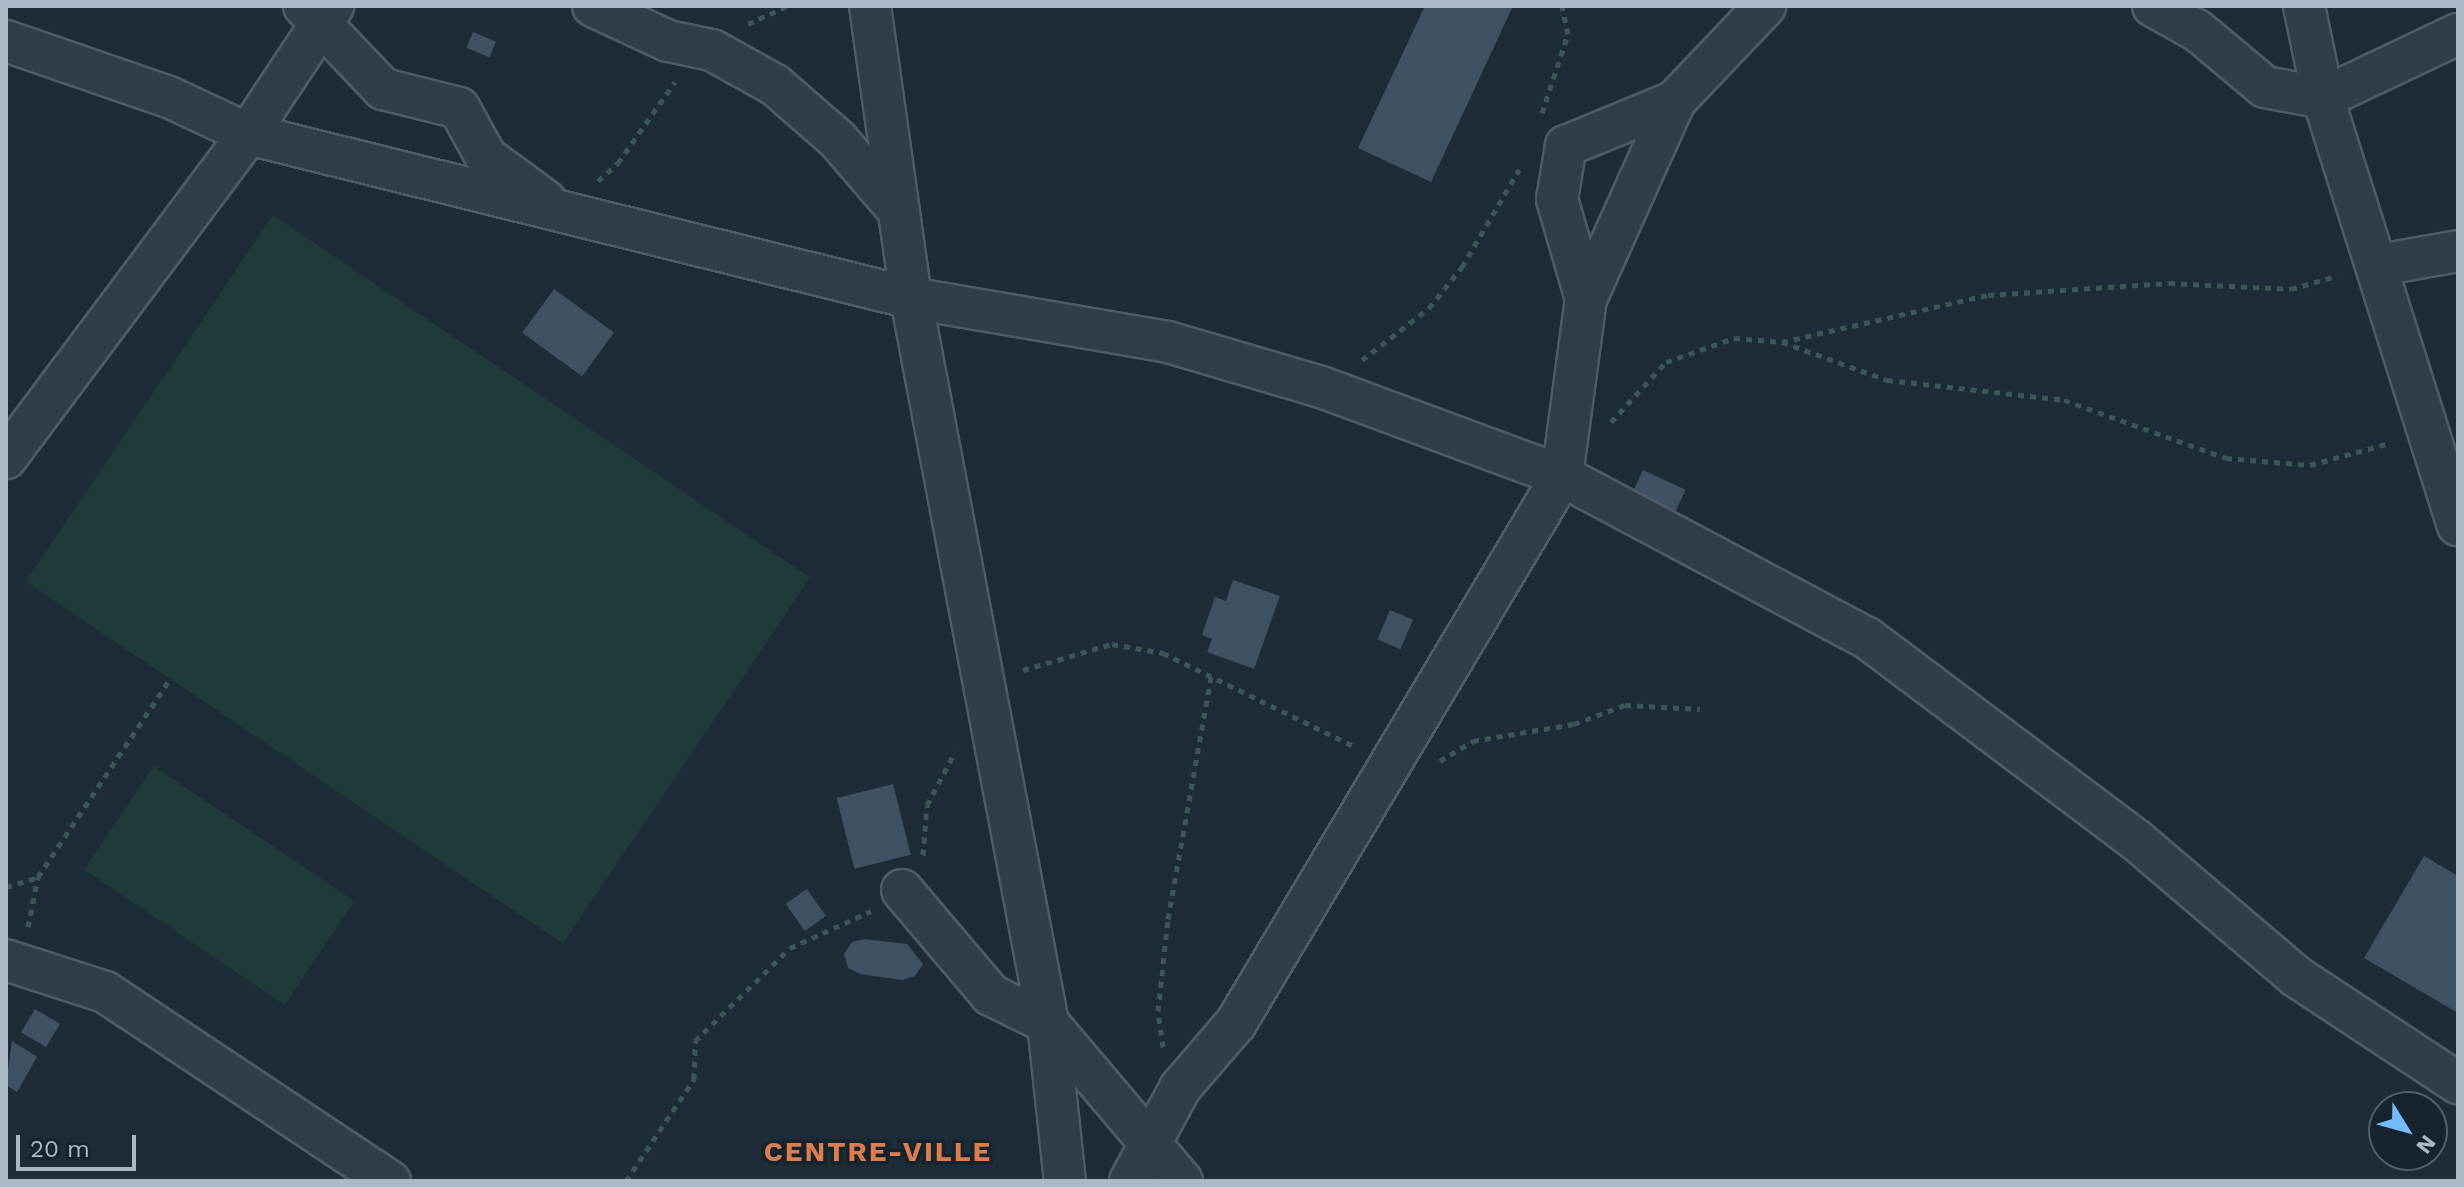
<!DOCTYPE html>
<html>
<head>
<meta charset="utf-8">
<style>
  body { margin:0 }
  #map { position:relative; width:2464px; height:1187px; overflow:hidden; background:#1e2c38; font-family:"Work Sans",sans-serif }
  div>[style] { position:absolute }
  .green>* { inset:0; background:#203939; transform-origin:0 0 }
  .building>* { inset:0; background:#405261; transform-origin:0 0 }
  .path>* { height:5px; margin-top:-2.5px; transform-origin:0; background:repeating-linear-gradient(90deg,#3d5656 0 6px,transparent 0 12px) }
  .roads { filter:drop-shadow(2px 0 #4f5b67) drop-shadow(-2px 0 #4f5b67) drop-shadow(0 2px #4f5b67) drop-shadow(0 -2px #4f5b67) }
  .minor>* { height:40px; margin:-20px; padding:0 20px; transform-origin:20px; border-radius:20px; background:#313e49 }
  span { translate:-50% -50%; white-space:nowrap; text-align:center; line-height:1.15; -webkit-text-stroke:7px #17232d; paint-order:stroke }
  .district-label { font-size:28px; color:#dc7d50; font-weight:700; letter-spacing:2px }
  .frame { position:absolute; inset:0; border:8px solid #abb8c6; pointer-events:none }
  .north { position:absolute; left:2368px; top:1091px; width:80px; height:80px; box-sizing:border-box; background:#17232d; border:2px solid #525f6a; border-radius:50%; rotate:127deg; font-size:22px; font-weight:700; line-height:32px; text-align:center; color:#abb8c6 }
  .north::after { content:''; display:block; margin:auto; width:28px; height:36px; background:#7bf; clip-path:polygon(50% 0,100% 100%,50% 72%,0 100%) }
  .scale { position:absolute; left:16px; top:1135px; width:120px; height:36px; box-sizing:border-box; border:4px solid #abb8c6; border-top:0; padding-left:10px; font-size:24px; line-height:28px; white-space:nowrap; color:#abb8c6; -webkit-text-stroke:6px #17232d; paint-order:stroke }
</style>
</head>
<body>
<div id="map">
  <div class="green">
    <i style="left:273px;top:215px;width:648px;height:442px;rotate:34deg"></i>
    <i style="left:154px;top:766px;width:242px;height:125px;rotate:34deg"></i>
  </div>
  <div class="building">
    <i style="clip-path:polygon(1425px 6px,1513px 6px,1431px 182px,1358px 148px)"></i>
    <i style="left:473px;top:32px;width:25px;height:17px;rotate:23deg"></i>
    <i style="left:554px;top:289px;width:74px;height:54px;rotate:36deg"></i>
    <i style="left:1643px;top:470px;width:47px;height:25px;rotate:25deg"></i>
    <i style="clip-path:polygon(1233px 580px,1280px 596px,1254px 669px,1207px 652px,1212px 639px,1202px 635px,1215px 597px,1226px 601px)"></i>
    <i style="left:1390px;top:610px;width:25px;height:32px;rotate:23deg"></i>
    <i style="left:893px;top:784px;width:73px;height:58px;rotate:76deg"></i>
    <i style="clip-path:polygon(2424px 856px,2458px 876px,2458px 1013px,2364px 958px)"></i>
    <i style="left:807px;top:889px;width:33px;height:26px;rotate:55deg"></i>
    <i style="clip-path:polygon(865px 939px,907px 944px,923px 964px,915px 976px,902px 980px,860px 974px,848px 968px,844px 954px,852px 942px)"></i>
    <i style="left:35px;top:1009px;width:29px;height:27px;rotate:31deg"></i>
    <i style="clip-path:polygon(12px 1041px,37px 1057px,17px 1092px,6px 1085px)"></i>
  </div>
  <div class="path">
    <i style="left:748px;top:24px;width:43px;rotate:-24.8deg"></i>
    <i style="left:1542px;top:113px;width:83px;rotate:-71.8deg"></i>
    <i style="left:1568px;top:34px;width:29px;rotate:-102deg"></i>
    <i style="left:598px;top:181px;width:27px;rotate:-42deg"></i>
    <i style="left:618px;top:163px;width:99px;rotate:-54.9deg"></i>
    <i style="left:1782px;top:342px;width:211px;rotate:-12.9deg"></i>
    <i style="left:1988px;top:295px;width:181px;rotate:-3.8deg"></i>
    <i style="left:2169px;top:283px;width:122px;rotate:2.8deg"></i>
    <i style="left:2291px;top:289px;width:48px;rotate:-15.8deg"></i>
    <i style="left:1362px;top:360px;width:85px;rotate:-37.8deg"></i>
    <i style="left:1429px;top:308px;width:53px;rotate:-51.2deg"></i>
    <i style="left:1462px;top:267px;width:113px;rotate:-59.6deg"></i>
    <i style="left:1611px;top:422px;width:81px;rotate:-47.5deg"></i>
    <i style="left:1666px;top:362px;width:72px;rotate:-19.4deg"></i>
    <i style="left:1734px;top:338px;width:48px;rotate:4.8deg"></i>
    <i style="left:1782px;top:342px;width:112px;rotate:19.9deg"></i>
    <i style="left:1887px;top:380px;width:178px;rotate:6.4deg"></i>
    <i style="left:2064px;top:400px;width:172px;rotate:19.7deg"></i>
    <i style="left:2226px;top:458px;width:84px;rotate:4.8deg"></i>
    <i style="left:2310px;top:465px;width:83px;rotate:-15.4deg"></i>
    <i style="left:1023px;top:670px;width:93px;rotate:-16.3deg"></i>
    <i style="left:1112px;top:644px;width:52px;rotate:10deg"></i>
    <i style="left:1163px;top:653px;width:212px;rotate:26deg"></i>
    <i style="left:1440px;top:761px;width:39px;rotate:-31deg"></i>
    <i style="left:1473px;top:741px;width:102px;rotate:-9.6deg"></i>
    <i style="left:1574px;top:724px;width:54px;rotate:-20.4deg"></i>
    <i style="left:1625px;top:705px;width:75px;rotate:3.1deg"></i>
    <i style="left:923px;top:855px;width:50px;rotate:-85.4deg"></i>
    <i style="left:927px;top:805px;width:60px;rotate:-62.2deg"></i>
    <i style="left:6px;top:887px;width:34px;rotate:-17deg"></i>
    <i style="left:38px;top:877px;width:238px;rotate:-56.3deg"></i>
    <i style="left:28px;top:927px;width:51px;rotate:-78.7deg"></i>
    <i style="left:1163px;top:1047px;width:36px;rotate:-98deg"></i>
    <i style="left:1158px;top:1011px;width:93px;rotate:-83.8deg"></i>
    <i style="left:1168px;top:919px;width:251px;rotate:-79.9deg"></i>
    <i style="left:626px;top:1181px;width:123px;rotate:-56.3deg"></i>
    <i style="left:694px;top:1079px;width:38px;rotate:-88deg"></i>
    <i style="left:695px;top:1041px;width:133px;rotate:-44.4deg"></i>
    <i style="left:790px;top:948px;width:89px;rotate:-24.6deg"></i>
  </div>
  <div class="roads">
    <div class="minor">
      <i style="left:304px;top:6px;width:115px;rotate:46.4deg"></i>
      <i style="left:383px;top:89px;width:78px;rotate:14deg"></i>
      <i style="left:459px;top:108px;width:56px;rotate:61.1deg"></i>
      <i style="left:486px;top:157px;width:74px;rotate:36.3deg"></i>
      <i style="left:593px;top:6px;width:83px;rotate:25deg"></i>
      <i style="left:668px;top:41px;width:45px;rotate:11.6deg"></i>
      <i style="left:712px;top:50px;width:72px;rotate:29.1deg"></i>
      <i style="left:775px;top:85px;width:82px;rotate:41.1deg"></i>
      <i style="left:837px;top:139px;width:95px;rotate:49.3deg"></i>
      <i style="left:870px;top:6px;width:295px;rotate:82deg"></i>
      <i style="left:911px;top:298px;width:738px;rotate:79.3deg"></i>
      <i style="left:1048px;top:1023px;width:159px;rotate:83.9deg"></i>
      <i style="left:2153px;top:6px;width:51px;rotate:29.1deg"></i>
      <i style="left:2198px;top:31px;width:87px;rotate:39.9deg"></i>
      <i style="left:2265px;top:87px;width:59px;rotate:10.7deg"></i>
      <i style="left:2323px;top:98px;width:149px;rotate:-25.4deg"></i>
      <i style="left:2304px;top:6px;width:94px;rotate:78.3deg"></i>
      <i style="left:2323px;top:98px;width:448px;rotate:72.5deg"></i>
      <i style="left:6px;top:41px;width:172px;rotate:19deg"></i>
      <i style="left:169px;top:97px;width:87px;rotate:25.1deg"></i>
      <i style="left:248px;top:134px;width:683px;rotate:13.89deg"></i>
      <i style="left:911px;top:298px;width:261px;rotate:9.7deg"></i>
      <i style="left:1168px;top:342px;width:159px;rotate:16.4deg"></i>
      <i style="left:1321px;top:387px;width:257px;rotate:20.3deg"></i>
      <i style="left:1562px;top:476px;width:345px;rotate:28deg"></i>
      <i style="left:1867px;top:638px;width:336px;rotate:36.9deg"></i>
      <i style="left:2136px;top:840px;width:211px;rotate:40.4deg"></i>
      <i style="left:2297px;top:977px;width:193px;rotate:33.4deg"></i>
      <i style="left:2379px;top:265px;width:80px;rotate:-10deg"></i>
      <i style="left:1586px;top:299px;width:104px;rotate:-106.2deg"></i>
      <i style="left:1557px;top:199px;width:54px;rotate:-80.4deg"></i>
      <i style="left:1566px;top:146px;width:118px;rotate:-22.4deg"></i>
      <i style="left:6px;top:458px;width:404px;rotate:-53.2deg"></i>
      <i style="left:248px;top:134px;width:154px;rotate:-56.4deg"></i>
      <i style="left:902px;top:890px;width:138px;rotate:49.7deg"></i>
      <i style="left:991px;top:995px;width:64px;rotate:26.2deg"></i>
      <i style="left:1048px;top:1023px;width:207px;rotate:49.7deg"></i>
      <i style="left:6px;top:960px;width:104px;rotate:17.9deg"></i>
      <i style="left:105px;top:992px;width:342px;rotate:33.6deg"></i>
      <i style="left:1130px;top:1181px;width:106px;rotate:-61.7deg"></i>
      <i style="left:1180px;top:1088px;width:86px;rotate:-49.3deg"></i>
      <i style="left:1236px;top:1023px;width:637px;rotate:-59.21deg"></i>
      <i style="left:1562px;top:476px;width:179px;rotate:-82.3deg"></i>
      <i style="left:1586px;top:299px;width:217px;rotate:-65.8deg"></i>
      <i style="left:1675px;top:101px;width:131px;rotate:-46.5deg"></i>
    </div>
  </div>
  <div class="district-label">
    <span style="left:878px;top:1152px">CENTRE-VILLE</span>
  </div>
  <div class="frame"></div>
  <div class="north">N</div>
  <div class="scale">20 m</div>
</div>
</body>
</html>
